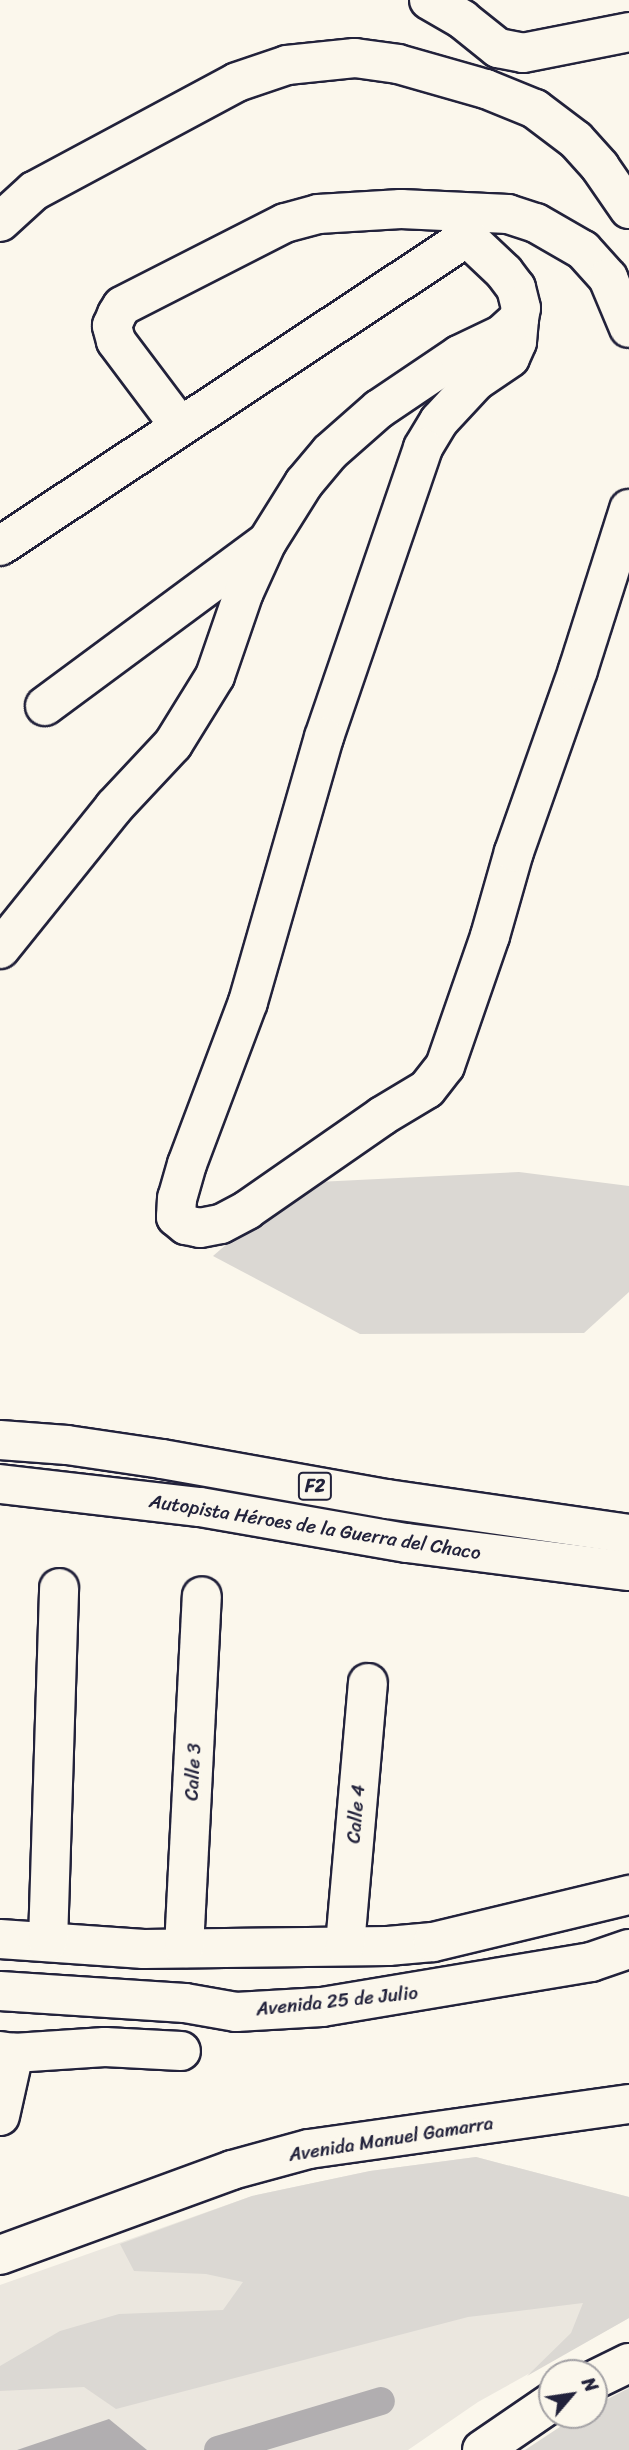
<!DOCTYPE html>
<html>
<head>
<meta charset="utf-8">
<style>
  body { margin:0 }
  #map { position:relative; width:629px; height:2450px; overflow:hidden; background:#fbf7ec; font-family:Sriracha,sans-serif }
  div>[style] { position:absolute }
  .built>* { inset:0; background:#ebe7df }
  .green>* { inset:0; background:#dbd8d3 }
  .water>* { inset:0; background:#b1aeb0 }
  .canal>* { height:28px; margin:-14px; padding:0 14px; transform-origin:14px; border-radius:14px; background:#b1aeb0 }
  .roads { filter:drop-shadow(2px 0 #22223b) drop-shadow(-2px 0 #22223b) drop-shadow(0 2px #22223b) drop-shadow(0 -2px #22223b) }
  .minor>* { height:38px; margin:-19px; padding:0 19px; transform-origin:19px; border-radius:19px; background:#fbf7ec }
  .major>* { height:38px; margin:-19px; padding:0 19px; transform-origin:19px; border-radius:19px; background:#fbf7ec }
  .highway>* { height:38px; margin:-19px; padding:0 19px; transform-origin:19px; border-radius:19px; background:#fbf7ec }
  span { translate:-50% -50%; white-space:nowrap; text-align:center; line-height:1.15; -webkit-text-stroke:7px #fbf7ec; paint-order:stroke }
  .shield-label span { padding:2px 5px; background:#fbf7ec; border:2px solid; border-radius:5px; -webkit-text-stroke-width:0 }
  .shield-label { font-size:18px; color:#22223b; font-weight:700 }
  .street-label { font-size:19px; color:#22223b }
  .north { position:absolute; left:538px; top:2359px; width:70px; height:70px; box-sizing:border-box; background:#fbf7ec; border:2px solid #a4a2a5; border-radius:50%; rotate:61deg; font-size:19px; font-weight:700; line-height:28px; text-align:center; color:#22223b }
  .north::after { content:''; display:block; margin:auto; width:24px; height:32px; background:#22223b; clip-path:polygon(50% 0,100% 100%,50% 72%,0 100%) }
</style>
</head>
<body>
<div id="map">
  <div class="built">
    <i style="clip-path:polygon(476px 2157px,629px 2197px,629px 2318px,478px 2402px,408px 2450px,0 2450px,0 2285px,252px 2196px,370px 2171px)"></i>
  </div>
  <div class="green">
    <i style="clip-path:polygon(519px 1172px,629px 1186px,629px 1292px,584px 1333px,360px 1334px,213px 1256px,297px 1183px)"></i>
    <i style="clip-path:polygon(476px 2157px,629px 2197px,629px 2318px,527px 2376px,571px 2333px,583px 2303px,468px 2317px,116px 2409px,84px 2387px,0 2391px,0 2366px,60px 2331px,119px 2314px,223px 2310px,243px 2282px,206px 2274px,134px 2271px,120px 2244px,252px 2196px,370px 2171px)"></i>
    <i style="clip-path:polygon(629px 2388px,629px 2450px,525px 2450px,578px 2415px,594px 2415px,594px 2406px)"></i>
  </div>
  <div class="water">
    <i style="clip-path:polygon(109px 2419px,147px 2450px,17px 2450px)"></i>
  </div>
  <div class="canal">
    <i style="left:218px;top:2450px;width:170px;rotate:-16.7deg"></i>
  </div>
  <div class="roads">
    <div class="minor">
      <i style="left:429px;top:0;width:39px;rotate:30deg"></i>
      <i style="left:463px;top:20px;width:45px;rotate:38.7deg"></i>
      <i style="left:498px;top:48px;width:25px;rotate:11deg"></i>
      <i style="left:523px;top:53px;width:108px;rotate:-11.2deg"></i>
      <i style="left:0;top:222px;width:46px;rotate:-42.4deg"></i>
      <i style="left:34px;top:191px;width:230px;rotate:-28.2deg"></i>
      <i style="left:237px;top:82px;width:53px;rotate:-18.8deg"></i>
      <i style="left:287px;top:65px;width:68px;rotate:-5.9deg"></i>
      <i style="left:355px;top:58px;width:43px;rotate:7.9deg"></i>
      <i style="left:398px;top:64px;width:91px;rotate:15.9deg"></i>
      <i style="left:486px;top:89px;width:53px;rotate:22.2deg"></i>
      <i style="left:535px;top:109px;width:51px;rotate:37.1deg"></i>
      <i style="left:576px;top:140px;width:36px;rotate:48deg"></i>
      <i style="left:600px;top:167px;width:51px;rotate:55.4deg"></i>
      <i style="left:519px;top:319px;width:23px;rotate:95deg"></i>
      <i style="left:517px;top:342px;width:17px;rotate:114deg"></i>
      <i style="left:510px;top:358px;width:41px;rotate:145.9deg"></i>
      <i style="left:476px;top:381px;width:54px;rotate:132.8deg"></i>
      <i style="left:439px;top:421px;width:31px;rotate:121deg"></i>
      <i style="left:423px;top:448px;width:305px;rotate:108.9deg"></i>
      <i style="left:324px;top:737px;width:276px;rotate:106deg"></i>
      <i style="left:248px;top:1002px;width:173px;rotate:110.6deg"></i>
      <i style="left:187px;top:1164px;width:35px;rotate:106deg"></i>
      <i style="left:177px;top:1198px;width:19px;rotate:93deg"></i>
      <i style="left:176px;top:1217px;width:13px;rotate:39deg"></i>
      <i style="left:186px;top:1225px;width:14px;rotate:12deg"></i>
      <i style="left:200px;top:1228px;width:21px;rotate:-11deg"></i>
      <i style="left:221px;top:1224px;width:30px;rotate:-28deg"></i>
      <i style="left:247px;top:1210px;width:165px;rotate:-34.8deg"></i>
      <i style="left:382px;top:1116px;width:52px;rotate:-31deg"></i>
      <i style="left:427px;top:1089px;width:29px;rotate:-52deg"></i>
      <i style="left:445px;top:1066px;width:138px;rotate:-70.9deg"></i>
      <i style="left:490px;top:936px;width:87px;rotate:-74.1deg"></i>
      <i style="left:514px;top:852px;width:193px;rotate:-70.6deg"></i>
      <i style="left:578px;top:670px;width:169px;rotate:-72.4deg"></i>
      <i style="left:179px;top:425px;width:105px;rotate:-126.9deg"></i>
      <i style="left:116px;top:341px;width:16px;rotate:-105deg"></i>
      <i style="left:112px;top:326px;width:13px;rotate:-67deg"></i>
      <i style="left:117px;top:314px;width:9px;rotate:-58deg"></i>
      <i style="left:122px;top:306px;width:183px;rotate:-27deg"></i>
      <i style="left:285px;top:223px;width:34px;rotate:-15deg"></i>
      <i style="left:318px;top:214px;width:83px;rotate:-3.4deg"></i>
      <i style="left:401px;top:209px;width:107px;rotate:2.7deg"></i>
      <i style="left:508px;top:214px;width:29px;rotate:18deg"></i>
      <i style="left:536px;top:223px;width:54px;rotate:29.9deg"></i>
      <i style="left:583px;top:250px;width:38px;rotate:48deg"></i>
      <i style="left:608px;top:278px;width:54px;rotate:67.2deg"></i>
      <i style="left:0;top:546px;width:560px;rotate:-33.49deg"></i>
      <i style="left:45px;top:706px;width:276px;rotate:-36.5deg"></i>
      <i style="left:267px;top:542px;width:70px;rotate:-57.9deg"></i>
      <i style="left:304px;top:483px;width:40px;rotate:-50deg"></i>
      <i style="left:330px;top:452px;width:65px;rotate:-41.3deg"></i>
      <i style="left:379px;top:409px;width:97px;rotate:-34deg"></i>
      <i style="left:459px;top:355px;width:47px;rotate:-25.5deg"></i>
      <i style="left:501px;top:335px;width:24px;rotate:-42deg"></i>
      <i style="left:519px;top:319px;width:11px;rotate:-80deg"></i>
      <i style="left:521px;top:308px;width:21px;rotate:-104deg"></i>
      <i style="left:516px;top:288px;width:20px;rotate:-127deg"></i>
      <i style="left:504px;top:272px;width:51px;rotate:-136.6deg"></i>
      <i style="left:467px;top:237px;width:26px;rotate:-111deg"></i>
      <i style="left:0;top:949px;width:182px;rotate:-51.2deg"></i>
      <i style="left:114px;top:807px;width:86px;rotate:-46.9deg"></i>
      <i style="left:173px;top:744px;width:80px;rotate:-58.3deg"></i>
      <i style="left:215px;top:676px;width:89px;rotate:-71deg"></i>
      <i style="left:244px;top:592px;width:51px;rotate:-65.5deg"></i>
      <i style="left:0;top:1939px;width:144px;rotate:4deg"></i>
      <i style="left:144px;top:1949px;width:244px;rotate:-0.7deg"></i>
      <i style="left:388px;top:1946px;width:45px;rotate:-5.1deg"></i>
      <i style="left:433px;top:1942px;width:202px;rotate:-13.5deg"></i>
      <i style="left:48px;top:1942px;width:354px;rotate:-88.2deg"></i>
      <i style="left:345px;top:1945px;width:263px;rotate:-85deg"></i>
      <i style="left:184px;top:1948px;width:352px;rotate:-87.1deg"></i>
      <i style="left:0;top:1991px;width:185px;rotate:3.7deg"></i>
      <i style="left:185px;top:2003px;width:52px;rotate:10deg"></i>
      <i style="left:236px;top:2012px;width:86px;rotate:-3.3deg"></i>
      <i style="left:322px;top:2007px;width:273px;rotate:-9.5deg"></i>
      <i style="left:591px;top:1962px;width:40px;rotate:-18.9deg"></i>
      <i style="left:0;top:2051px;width:14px;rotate:8deg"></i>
      <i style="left:14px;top:2053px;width:91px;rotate:-3.8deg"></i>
      <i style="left:105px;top:2047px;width:76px;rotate:3deg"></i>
      <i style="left:0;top:2116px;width:65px;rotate:-77.5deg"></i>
    </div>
    <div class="major">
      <i style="left:0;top:2255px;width:247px;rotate:-20.1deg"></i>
      <i style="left:232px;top:2170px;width:80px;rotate:-15.3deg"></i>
      <i style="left:309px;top:2149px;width:323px;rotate:-8deg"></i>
    </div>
    <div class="highway">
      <i style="left:0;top:1440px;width:67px;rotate:4.3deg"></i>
      <i style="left:67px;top:1445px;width:96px;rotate:8.4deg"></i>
      <i style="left:162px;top:1459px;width:229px;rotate:10.1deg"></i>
      <i style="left:387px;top:1499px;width:245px;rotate:8.2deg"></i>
      <i style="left:0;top:1484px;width:201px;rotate:6.6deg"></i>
      <i style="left:200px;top:1507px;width:210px;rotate:9.9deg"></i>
      <i style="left:407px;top:1543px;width:224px;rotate:7.2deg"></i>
      <i style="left:594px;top:2380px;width:39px;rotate:-26deg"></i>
      <i style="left:482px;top:2450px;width:85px;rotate:-34.4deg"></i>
    </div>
  </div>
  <div class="shield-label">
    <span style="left:315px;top:1486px">F2</span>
  </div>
  <div class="street-label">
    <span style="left:315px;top:1527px;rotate:9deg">Autopista Héroes de la Guerra del Chaco</span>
    <span style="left:193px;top:1772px;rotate:-87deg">Calle 3</span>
    <span style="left:356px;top:1814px;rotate:-85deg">Calle 4</span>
    <span style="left:337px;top:2001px;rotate:-6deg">Avenida 25 de Julio</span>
    <span style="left:391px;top:2139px;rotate:-9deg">Avenida Manuel Gamarra</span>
  </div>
  <div class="north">N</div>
</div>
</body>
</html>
